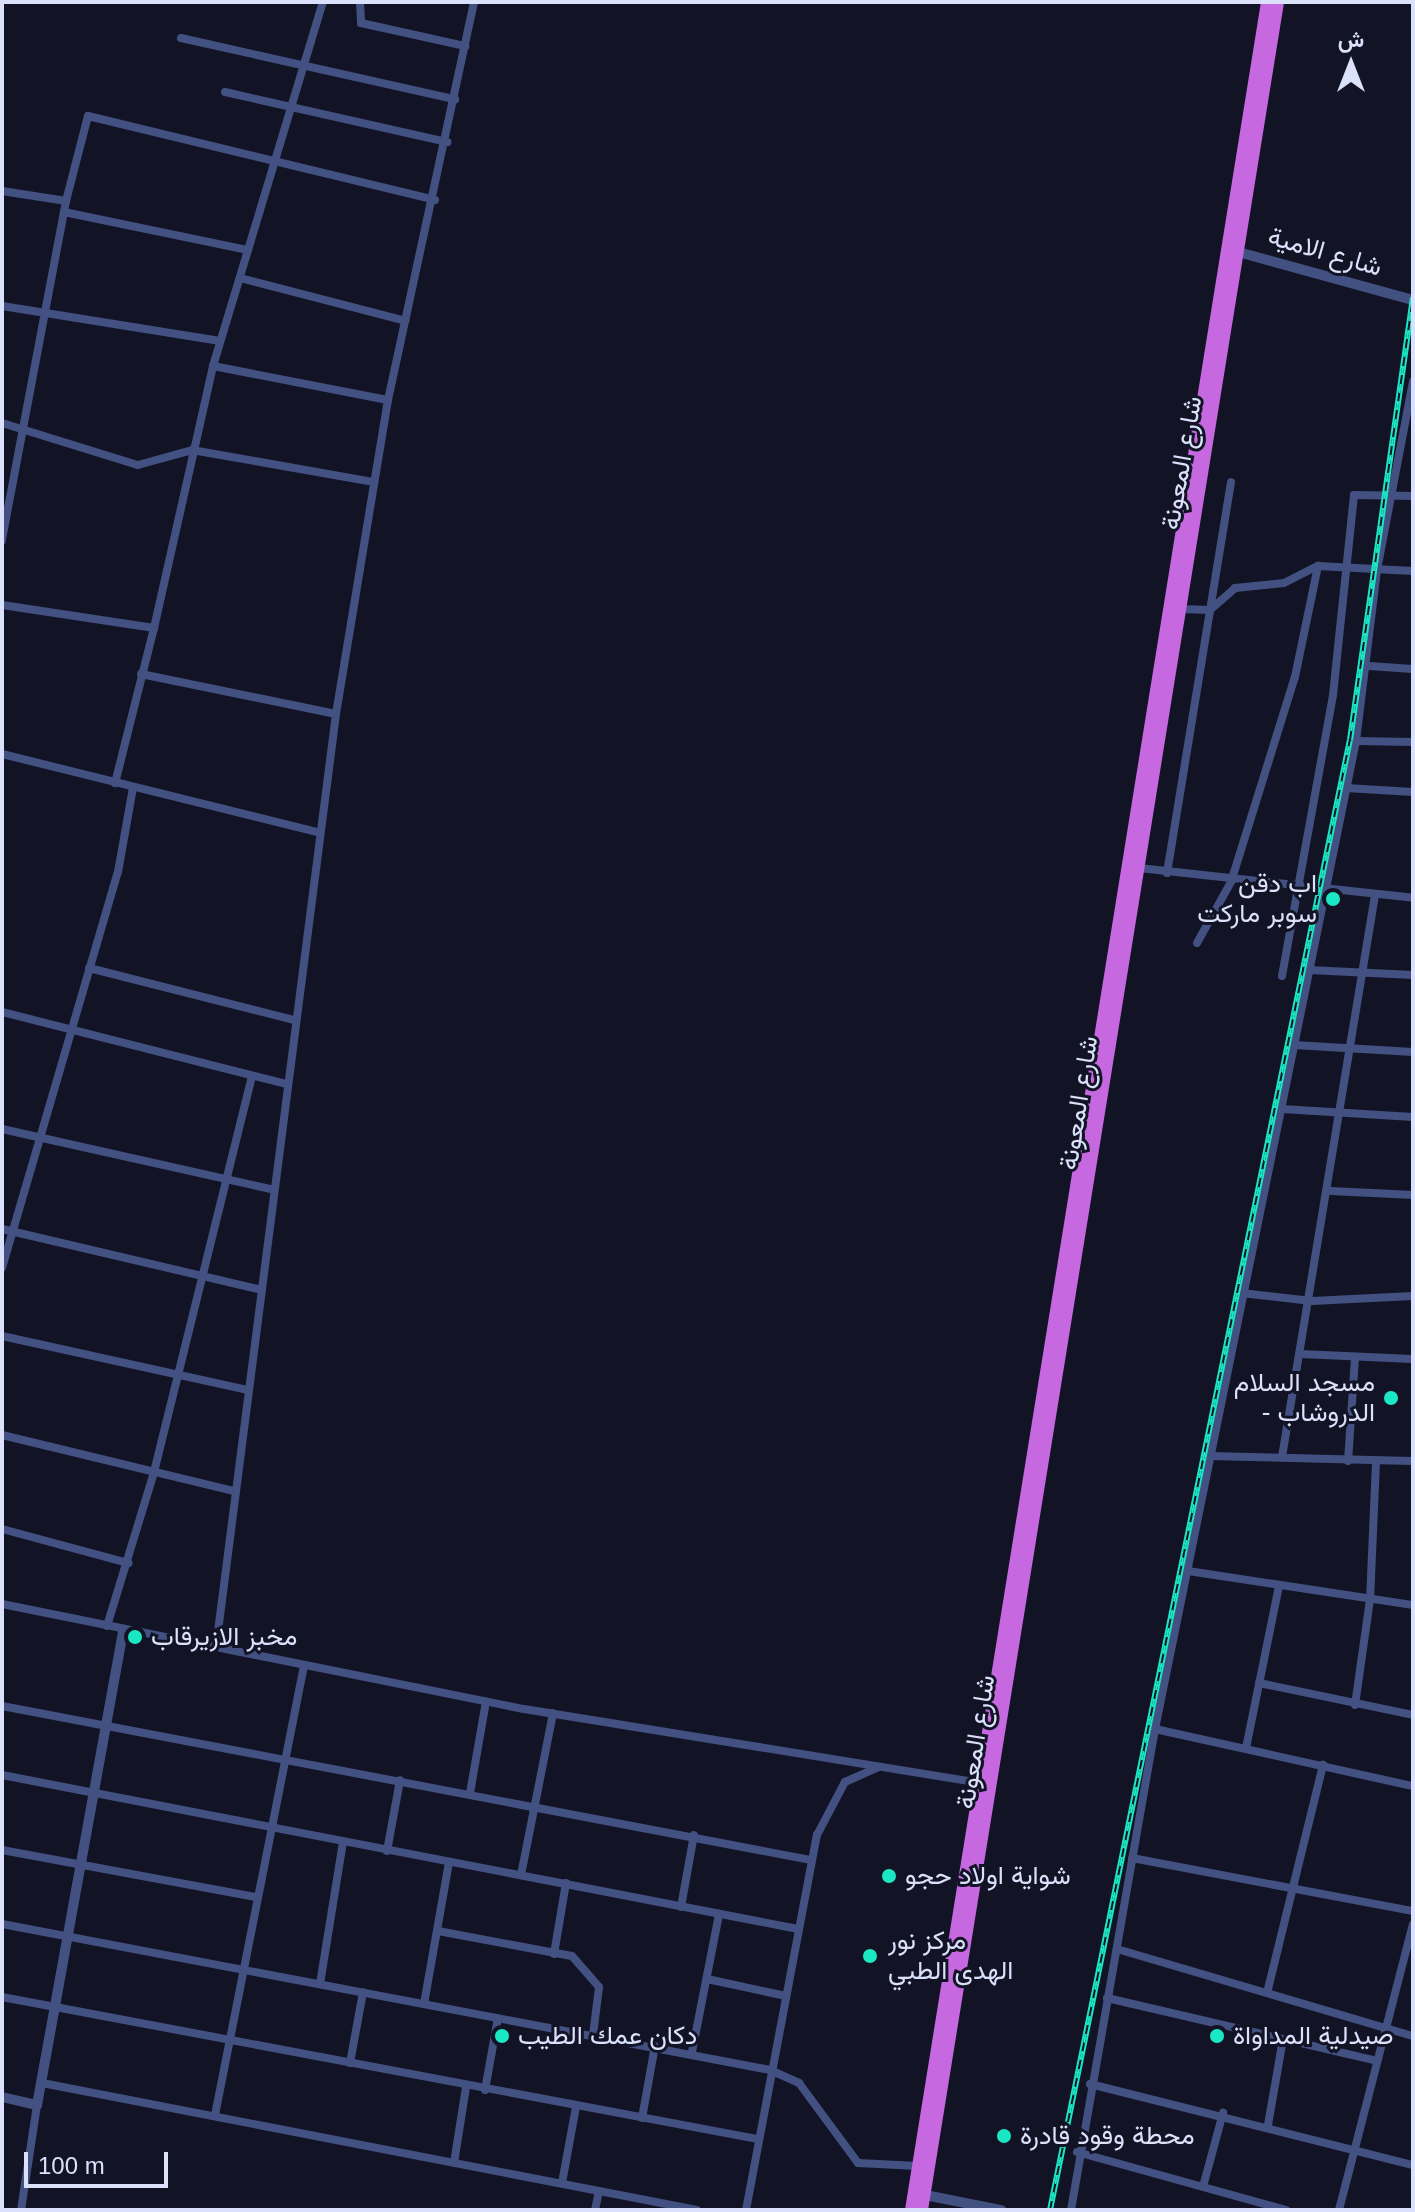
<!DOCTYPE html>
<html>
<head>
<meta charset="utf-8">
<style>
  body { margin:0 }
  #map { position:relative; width:1415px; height:2212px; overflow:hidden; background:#121426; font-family:Helvetica,Vazirmatn,sans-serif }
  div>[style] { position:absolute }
  .minor>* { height:8px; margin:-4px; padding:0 4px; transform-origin:4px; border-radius:4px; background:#425181 }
  .tertiary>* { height:10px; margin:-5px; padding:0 5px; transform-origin:5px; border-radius:5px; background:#425181 }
  .trunk>* { height:12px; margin:-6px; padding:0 6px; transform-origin:6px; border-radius:6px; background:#c668df }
  .rail>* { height:6px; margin-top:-3px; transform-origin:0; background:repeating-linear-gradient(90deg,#121426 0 9px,#1ae8c4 0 18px); box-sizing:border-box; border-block:2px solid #1ae8c4 }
  .dots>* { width:22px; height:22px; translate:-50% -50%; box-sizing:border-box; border:4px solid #121426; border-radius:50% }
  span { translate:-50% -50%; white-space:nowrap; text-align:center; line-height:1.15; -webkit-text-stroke:6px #121426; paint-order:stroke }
  .street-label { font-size:26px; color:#dbe0fb }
  .poi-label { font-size:26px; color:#dbe0fb }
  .right { translate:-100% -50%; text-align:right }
  .left { translate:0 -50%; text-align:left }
  .frame { position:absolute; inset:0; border:4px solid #dbe0fb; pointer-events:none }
  .north { position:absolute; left:1311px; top:24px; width:80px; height:80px; -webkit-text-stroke:6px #121426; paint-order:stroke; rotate:0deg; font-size:22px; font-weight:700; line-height:32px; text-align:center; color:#dbe0fb }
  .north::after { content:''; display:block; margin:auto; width:28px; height:36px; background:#dbe0fb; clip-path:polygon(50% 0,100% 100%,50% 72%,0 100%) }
  .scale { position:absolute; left:24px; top:2152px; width:144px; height:36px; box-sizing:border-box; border:4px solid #dbe0fb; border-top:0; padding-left:10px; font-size:24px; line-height:28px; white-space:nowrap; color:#dbe0fb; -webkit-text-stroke:6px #121426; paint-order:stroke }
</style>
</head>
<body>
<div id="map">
  <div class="minor">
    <i style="left:360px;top:2px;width:21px;rotate:87deg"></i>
    <i style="left:361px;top:23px;width:107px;rotate:12.5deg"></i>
    <i style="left:181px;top:38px;width:281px;rotate:12.6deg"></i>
    <i style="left:225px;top:92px;width:228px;rotate:12.7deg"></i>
    <i style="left:2px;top:191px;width:65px;rotate:8.9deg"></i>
    <i style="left:66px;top:201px;width:346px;rotate:100.7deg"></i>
    <i style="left:66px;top:201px;width:88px;rotate:-75.5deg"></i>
    <i style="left:88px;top:116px;width:357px;rotate:13.6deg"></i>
    <i style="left:64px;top:212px;width:188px;rotate:11.7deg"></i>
    <i style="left:240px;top:278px;width:171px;rotate:14.5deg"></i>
    <i style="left:2px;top:306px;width:221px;rotate:9.1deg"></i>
    <i style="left:213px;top:366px;width:178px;rotate:11deg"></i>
    <i style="left:2px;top:423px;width:142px;rotate:17.2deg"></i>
    <i style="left:138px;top:465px;width:56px;rotate:-15.5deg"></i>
    <i style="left:192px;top:450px;width:185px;rotate:10deg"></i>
    <i style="left:2px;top:605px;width:154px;rotate:8.6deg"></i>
    <i style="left:154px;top:628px;width:160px;rotate:104.1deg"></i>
    <i style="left:1180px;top:609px;width:30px;rotate:2deg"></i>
    <i style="left:1210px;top:610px;width:33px;rotate:-41deg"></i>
    <i style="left:1235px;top:588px;width:49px;rotate:-5.8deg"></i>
    <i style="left:1284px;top:583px;width:38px;rotate:-27deg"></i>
    <i style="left:154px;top:628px;width:269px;rotate:-77.3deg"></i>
    <i style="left:213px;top:366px;width:380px;rotate:-73.2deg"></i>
    <i style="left:1369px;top:666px;width:44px;rotate:3.9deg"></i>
    <i style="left:141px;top:674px;width:199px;rotate:11.6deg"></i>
    <i style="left:1356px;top:741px;width:57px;rotate:1deg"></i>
    <i style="left:2px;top:754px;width:325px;rotate:13.9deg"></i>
    <i style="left:1346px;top:788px;width:67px;rotate:3.4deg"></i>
    <i style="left:1139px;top:868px;width:276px;rotate:6.2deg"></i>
    <i style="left:1167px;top:873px;width:396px;rotate:-80.7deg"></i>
    <i style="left:1197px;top:943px;width:70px;rotate:-60.9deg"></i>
    <i style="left:1231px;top:882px;width:215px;rotate:-72.7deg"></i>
    <i style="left:1295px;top:677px;width:113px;rotate:-78.3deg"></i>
    <i style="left:1318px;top:566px;width:95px;rotate:3deg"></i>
    <i style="left:89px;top:968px;width:211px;rotate:14.2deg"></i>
    <i style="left:1309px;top:970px;width:104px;rotate:2.8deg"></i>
    <i style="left:1282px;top:976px;width:286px;rotate:-79.7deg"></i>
    <i style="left:1333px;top:695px;width:201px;rotate:-84deg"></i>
    <i style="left:1354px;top:495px;width:59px;rotate:1deg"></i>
    <i style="left:2px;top:1012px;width:294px;rotate:14.2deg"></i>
    <i style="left:1294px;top:1045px;width:119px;rotate:3.4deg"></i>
    <i style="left:1282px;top:1109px;width:131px;rotate:3.5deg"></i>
    <i style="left:2px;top:1129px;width:279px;rotate:12.6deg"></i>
    <i style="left:1331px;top:1191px;width:82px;rotate:2.8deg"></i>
    <i style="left:2px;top:1229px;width:267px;rotate:13.2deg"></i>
    <i style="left:2px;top:1268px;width:413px;rotate:-73.7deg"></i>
    <i style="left:118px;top:872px;width:85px;rotate:-79.9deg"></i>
    <i style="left:1241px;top:1293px;width:71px;rotate:6.4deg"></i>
    <i style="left:1312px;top:1301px;width:101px;rotate:-2.8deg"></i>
    <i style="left:2px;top:1336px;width:251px;rotate:12.4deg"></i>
    <i style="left:1300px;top:1354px;width:113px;rotate:2.5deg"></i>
    <i style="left:2px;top:1435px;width:239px;rotate:13.6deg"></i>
    <i style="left:1209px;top:1456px;width:204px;rotate:1.4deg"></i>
    <i style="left:1282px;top:1457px;width:570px;rotate:-80.6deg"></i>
    <i style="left:1348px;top:1461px;width:104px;rotate:-86.1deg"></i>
    <i style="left:2px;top:1529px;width:131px;rotate:15.1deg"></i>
    <i style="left:1188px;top:1571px;width:228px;rotate:8.6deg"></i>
    <i style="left:2px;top:1604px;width:218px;rotate:11.4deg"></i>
    <i style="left:216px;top:1647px;width:941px;rotate:-82.67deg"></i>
    <i style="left:336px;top:714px;width:318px;rotate:-80.6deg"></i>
    <i style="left:388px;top:400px;width:407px;rotate:-77.8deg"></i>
    <i style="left:107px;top:1626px;width:161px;rotate:-73deg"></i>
    <i style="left:154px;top:1472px;width:408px;rotate:-76.1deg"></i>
    <i style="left:216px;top:1647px;width:314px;rotate:11.4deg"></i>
    <i style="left:524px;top:1709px;width:462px;rotate:9.2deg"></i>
    <i style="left:1259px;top:1683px;width:157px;rotate:11.7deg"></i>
    <i style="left:1355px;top:1705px;width:106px;rotate:-81.9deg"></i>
    <i style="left:1370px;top:1600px;width:139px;rotate:-87.5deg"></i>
    <i style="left:2px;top:1706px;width:824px;rotate:10.78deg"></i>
    <i style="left:1155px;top:1729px;width:264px;rotate:12.5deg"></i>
    <i style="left:1246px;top:1748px;width:165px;rotate:-78.5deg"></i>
    <i style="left:2px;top:1775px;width:811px;rotate:10.95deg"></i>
    <i style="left:470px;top:1793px;width:93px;rotate:-80.1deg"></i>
    <i style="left:2px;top:1850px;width:258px;rotate:10.5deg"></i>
    <i style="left:387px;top:1851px;width:72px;rotate:-79.6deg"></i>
    <i style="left:1132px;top:1858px;width:286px;rotate:10.7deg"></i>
    <i style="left:521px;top:1875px;width:165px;rotate:-78.8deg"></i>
    <i style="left:681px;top:1907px;width:73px;rotate:-79.8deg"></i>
    <i style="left:2px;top:1924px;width:782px;rotate:10.76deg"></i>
    <i style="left:770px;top:2070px;width:32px;rotate:24deg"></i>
    <i style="left:799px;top:2083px;width:99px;rotate:53.6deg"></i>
    <i style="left:858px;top:2163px;width:60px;rotate:2.9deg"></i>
    <i style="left:438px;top:1931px;width:136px;rotate:10.6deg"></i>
    <i style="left:572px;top:1956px;width:41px;rotate:48.9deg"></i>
    <i style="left:599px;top:1987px;width:48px;rotate:97.1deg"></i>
    <i style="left:1117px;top:1949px;width:309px;rotate:16.4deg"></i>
    <i style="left:554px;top:1954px;width:72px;rotate:-80.4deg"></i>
    <i style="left:707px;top:1979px;width:81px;rotate:12.1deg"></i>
    <i style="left:320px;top:1984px;width:144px;rotate:-80.8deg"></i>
    <i style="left:1268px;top:1989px;width:231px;rotate:-76.2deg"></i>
    <i style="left:2px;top:1997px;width:768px;rotate:10.65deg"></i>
    <i style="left:1107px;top:1998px;width:273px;rotate:13.1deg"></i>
    <i style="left:424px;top:2004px;width:144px;rotate:-80deg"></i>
    <i style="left:692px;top:2052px;width:141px;rotate:-78.9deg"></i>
    <i style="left:350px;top:2063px;width:72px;rotate:-79.6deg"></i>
    <i style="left:42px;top:2083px;width:667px;rotate:10.97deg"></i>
    <i style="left:1090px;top:2084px;width:333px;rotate:14.1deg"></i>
    <i style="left:485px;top:2090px;width:73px;rotate:-79.8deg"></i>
    <i style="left:215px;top:2115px;width:458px;rotate:-78.8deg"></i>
    <i style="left:642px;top:2118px;width:73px;rotate:-79.8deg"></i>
    <i style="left:1268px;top:2125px;width:87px;rotate:-80.1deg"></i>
    <i style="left:1077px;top:2152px;width:217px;rotate:15.5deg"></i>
    <i style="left:454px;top:2163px;width:77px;rotate:-81deg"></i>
    <i style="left:562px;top:2183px;width:77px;rotate:-79.6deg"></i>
    <i style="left:1204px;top:2183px;width:73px;rotate:-74.8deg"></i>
    <i style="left:21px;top:2210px;width:106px;rotate:-81.3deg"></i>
    <i style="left:595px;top:2210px;width:19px;rotate:-78deg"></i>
    <i style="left:746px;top:2210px;width:382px;rotate:-79.3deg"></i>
    <i style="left:817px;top:1835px;width:60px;rotate:-62.2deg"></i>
    <i style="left:845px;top:1782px;width:36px;rotate:-24deg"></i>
    <i style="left:1071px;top:2210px;width:488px;rotate:-80.1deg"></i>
    <i style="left:1155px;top:1729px;width:1008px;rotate:-78.5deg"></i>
    <i style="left:1356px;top:741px;width:172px;rotate:-83deg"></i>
    <i style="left:1377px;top:570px;width:192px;rotate:-79.2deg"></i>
    <i style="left:1339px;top:2210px;width:295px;rotate:-75.5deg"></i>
  </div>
  <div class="tertiary">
    <i style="left:1231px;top:250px;width:189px;rotate:15.4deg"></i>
    <i style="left:2px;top:2097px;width:36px;rotate:13deg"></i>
    <i style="left:37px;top:2105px;width:483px;rotate:-79.7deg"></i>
    <i style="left:920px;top:2194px;width:83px;rotate:11.2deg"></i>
  </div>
  <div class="trunk">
    <i style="left:911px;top:2210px;width:2237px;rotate:-80.84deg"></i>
    <i style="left:922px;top:2210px;width:2237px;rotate:-80.84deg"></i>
  </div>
  <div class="rail">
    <i style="left:1050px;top:2210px;width:1500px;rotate:-78.47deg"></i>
    <i style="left:1350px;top:740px;width:447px;rotate:-81.9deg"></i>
  </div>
  <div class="dots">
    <i style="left:1333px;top:899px;background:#1ae8c4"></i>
    <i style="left:1391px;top:1398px;background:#1ae8c4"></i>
    <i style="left:135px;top:1637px;background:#1ae8c4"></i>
    <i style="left:889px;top:1876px;background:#1ae8c4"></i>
    <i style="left:870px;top:1956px;background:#1ae8c4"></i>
    <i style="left:502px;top:2036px;background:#1ae8c4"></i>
    <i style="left:1217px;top:2036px;background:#1ae8c4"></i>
    <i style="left:1004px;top:2136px;background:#1ae8c4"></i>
  </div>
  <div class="street-label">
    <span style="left:1325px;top:252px;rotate:16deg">شارع الامية</span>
    <span style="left:1182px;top:463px;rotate:-80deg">شارع المعونة</span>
    <span style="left:1079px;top:1103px;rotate:-81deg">شارع المعونة</span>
    <span style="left:976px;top:1742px;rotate:-81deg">شارع المعونة</span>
  </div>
  <div class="poi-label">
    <span class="right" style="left:1317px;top:899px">اب دقن<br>سوبر ماركت</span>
    <span class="right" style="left:1375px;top:1398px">مسجد السلام<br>- الدروشاب</span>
    <span class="left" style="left:151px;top:1637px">مخبز الازيرقاب</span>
    <span class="left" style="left:905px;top:1876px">شواية اولاد حجو</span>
    <span class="left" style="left:888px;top:1956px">مركز نور<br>الهدى الطبي</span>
    <span class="left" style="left:518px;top:2036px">دكان عمك الطيب</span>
    <span class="left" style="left:1233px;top:2036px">صيدلية المداواة</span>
    <span class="left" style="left:1020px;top:2136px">محطة وقود قادرة</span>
  </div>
  <div class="frame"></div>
  <div class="north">ش</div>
  <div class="scale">100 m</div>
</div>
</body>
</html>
